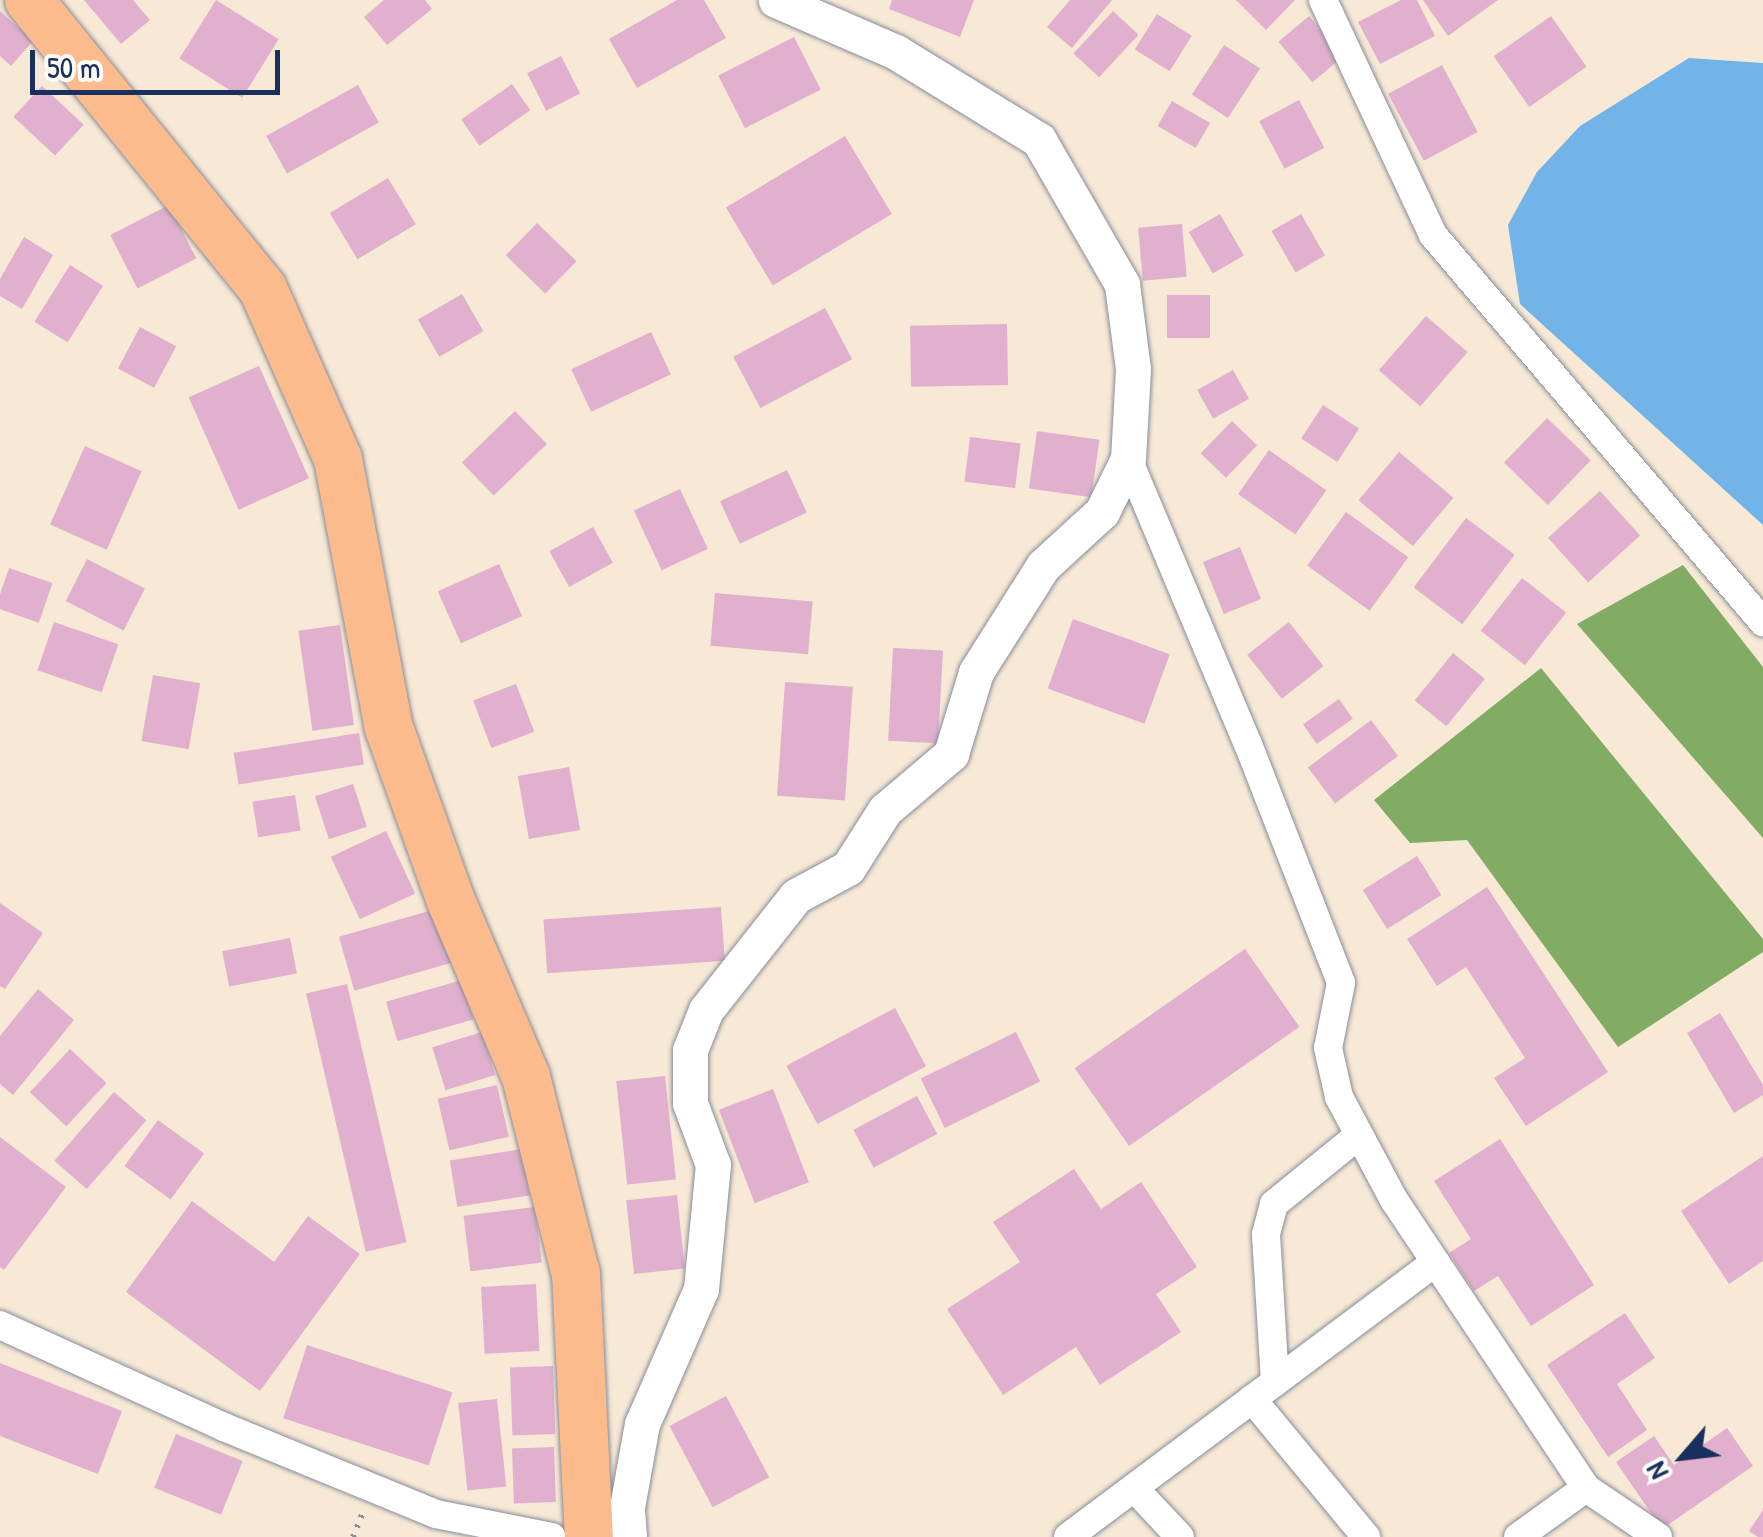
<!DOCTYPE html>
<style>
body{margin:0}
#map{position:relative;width:1763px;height:1537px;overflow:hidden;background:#f7e9d5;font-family:"Patrick Hand",sans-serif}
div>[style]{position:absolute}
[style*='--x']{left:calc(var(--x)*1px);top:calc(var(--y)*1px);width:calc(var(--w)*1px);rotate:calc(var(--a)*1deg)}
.forest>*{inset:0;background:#82ac64}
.water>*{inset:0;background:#72b4e7}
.building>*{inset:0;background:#e1b0ce;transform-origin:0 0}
.path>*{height:6px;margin-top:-3px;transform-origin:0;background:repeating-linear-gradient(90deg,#898c9a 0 2.5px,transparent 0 10.5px)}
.roads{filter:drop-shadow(0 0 2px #898c9a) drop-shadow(0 0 2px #898c9a)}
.minor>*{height:28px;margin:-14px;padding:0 14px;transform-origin:14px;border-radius:14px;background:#fff}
.tertiary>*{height:35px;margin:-17.5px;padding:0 17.5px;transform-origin:17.5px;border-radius:17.5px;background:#fff}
.trunk>*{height:48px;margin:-24px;padding:0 24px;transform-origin:24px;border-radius:24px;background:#fbbb8d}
span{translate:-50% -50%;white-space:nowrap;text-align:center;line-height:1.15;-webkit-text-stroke:8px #fdfcf7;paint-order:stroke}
.north{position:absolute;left:1633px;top:1407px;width:100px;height:100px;-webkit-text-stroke:8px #fdfcf7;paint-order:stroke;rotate:242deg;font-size:28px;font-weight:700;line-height:40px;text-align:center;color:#1b2f5e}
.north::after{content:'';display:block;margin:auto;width:35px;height:45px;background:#1b2f5e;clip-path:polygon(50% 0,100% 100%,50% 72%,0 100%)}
.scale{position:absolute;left:30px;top:50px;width:250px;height:45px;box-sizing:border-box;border:5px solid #1b2f5e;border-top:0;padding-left:12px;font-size:30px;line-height:35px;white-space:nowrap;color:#1b2f5e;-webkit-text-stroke:8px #fdfcf7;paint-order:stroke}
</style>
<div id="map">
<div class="forest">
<div style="clip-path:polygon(1683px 565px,1763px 667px,1763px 838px,1577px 624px)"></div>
<div style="clip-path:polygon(1541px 668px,1763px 939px,1763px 952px,1618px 1047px,1467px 840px,1410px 843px,1374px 800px)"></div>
</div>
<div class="water">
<div style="clip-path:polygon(1689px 58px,1763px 63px,1763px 525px,1520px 304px,1508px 225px,1537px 172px,1580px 126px)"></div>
</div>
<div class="building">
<div style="clip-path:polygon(84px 0,133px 0,150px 20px,121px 44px)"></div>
<div style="left:216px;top:0;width:74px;height:69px;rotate:32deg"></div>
<div style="clip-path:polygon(384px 0,425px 0,432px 9px,387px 45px,364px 17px)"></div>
<div style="clip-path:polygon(677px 0,704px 0,726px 38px,637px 88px,609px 39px)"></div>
<div style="clip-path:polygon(892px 0,974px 0,960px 37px,889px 9px)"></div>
<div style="clip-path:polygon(1070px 0,1112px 0,1072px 48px,1047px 27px)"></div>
<div style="clip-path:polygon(1236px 0,1295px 0,1266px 30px)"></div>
<div style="clip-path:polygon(1401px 0,1417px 0,1435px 36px,1380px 64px,1358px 22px)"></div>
<div style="clip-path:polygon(1423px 0,1498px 0,1448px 36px)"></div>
<div style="clip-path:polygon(0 11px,33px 41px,11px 66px,0 56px)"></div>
<div style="left:1113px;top:11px;width:35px;height:58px;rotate:43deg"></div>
<div style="left:1157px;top:14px;width:41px;height:42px;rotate:32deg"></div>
<div style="left:1309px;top:16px;width:53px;height:40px;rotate:50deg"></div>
<div style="left:1551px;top:16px;width:62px;height:70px;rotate:55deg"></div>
<div style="left:794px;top:37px;width:59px;height:85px;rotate:63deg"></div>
<div style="left:1224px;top:45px;width:43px;height:59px;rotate:33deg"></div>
<div style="left:561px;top:56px;width:42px;height:38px;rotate:63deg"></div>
<div style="left:1442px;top:65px;width:76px;height:61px;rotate:62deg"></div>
<div style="left:512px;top:84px;width:32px;height:62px;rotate:55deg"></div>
<div style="left:358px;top:85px;width:43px;height:105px;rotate:61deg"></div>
<div style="left:42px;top:86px;width:57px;height:42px;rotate:43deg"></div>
<div style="left:1299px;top:100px;width:54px;height:45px;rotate:62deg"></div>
<div style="left:1172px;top:101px;width:44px;height:29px;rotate:30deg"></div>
<div style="left:845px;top:136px;width:91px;height:139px;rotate:59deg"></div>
<div style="left:388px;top:178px;width:54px;height:68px;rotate:59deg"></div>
<div style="left:169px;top:205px;width:60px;height:66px;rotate:63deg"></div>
<div style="left:1220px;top:214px;width:48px;height:36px;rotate:60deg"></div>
<div style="left:1301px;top:214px;width:48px;height:34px;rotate:60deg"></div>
<div style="left:537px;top:223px;width:55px;height:45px;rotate:44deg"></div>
<div style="left:1182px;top:224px;width:53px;height:44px;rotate:85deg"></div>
<div style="clip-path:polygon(24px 237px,53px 255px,22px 309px,0 296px,0 279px)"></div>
<div style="left:70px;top:265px;width:39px;height:67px;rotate:32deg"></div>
<div style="left:462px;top:294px;width:43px;height:51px;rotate:60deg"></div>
<div style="left:1167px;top:295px;width:43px;height:43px"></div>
<div style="left:825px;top:308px;width:58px;height:104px;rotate:62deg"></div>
<div style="left:1426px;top:316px;width:55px;height:72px;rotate:41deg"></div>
<div style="left:1007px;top:324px;width:61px;height:97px;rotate:89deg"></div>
<div style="left:140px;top:327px;width:41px;height:47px;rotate:28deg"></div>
<div style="left:651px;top:332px;width:47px;height:88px;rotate:65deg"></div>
<div style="left:259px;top:366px;width:123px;height:77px;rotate:66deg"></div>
<div style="left:1233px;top:370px;width:33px;height:41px;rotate:61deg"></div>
<div style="left:1323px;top:405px;width:43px;height:40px;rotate:33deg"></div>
<div style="left:515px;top:411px;width:46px;height:74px;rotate:46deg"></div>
<div style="left:1547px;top:418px;width:61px;height:62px;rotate:44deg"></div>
<div style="left:1232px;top:421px;width:35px;height:45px;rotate:44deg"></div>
<div style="left:1037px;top:431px;width:63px;height:58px;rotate:8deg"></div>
<div style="left:970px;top:437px;width:51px;height:45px;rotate:7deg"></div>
<div style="left:85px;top:446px;width:62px;height:86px;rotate:24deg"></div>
<div style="left:1269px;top:450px;width:70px;height:54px;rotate:35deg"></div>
<div style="left:1399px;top:452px;width:71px;height:63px;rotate:40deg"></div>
<div style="left:787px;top:470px;width:47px;height:74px;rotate:65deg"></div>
<div style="left:680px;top:489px;width:66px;height:51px;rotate:65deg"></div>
<div style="left:1600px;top:491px;width:60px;height:70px;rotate:48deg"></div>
<div style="left:1346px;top:512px;width:77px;height:66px;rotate:36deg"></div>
<div style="left:1466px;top:518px;width:61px;height:87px;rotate:37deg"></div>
<div style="left:593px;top:527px;width:41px;height:50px;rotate:61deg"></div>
<div style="left:1240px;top:547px;width:56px;height:40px;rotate:68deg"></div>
<div style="left:87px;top:559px;width:65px;height:47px;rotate:27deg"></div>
<div style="left:499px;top:564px;width:57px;height:67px;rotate:66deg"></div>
<div style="left:9px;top:568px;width:46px;height:42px;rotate:19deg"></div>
<div style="left:1522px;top:578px;width:56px;height:67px;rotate:38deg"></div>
<div style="left:715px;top:593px;width:98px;height:53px;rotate:5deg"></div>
<div style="left:1073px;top:619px;width:103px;height:74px;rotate:20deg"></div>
<div style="left:54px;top:622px;width:68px;height:51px;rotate:19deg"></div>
<div style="left:1289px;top:622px;width:56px;height:53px;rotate:52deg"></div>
<div style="left:340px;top:625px;width:101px;height:42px;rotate:82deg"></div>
<div style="left:893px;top:648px;width:50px;height:93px;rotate:3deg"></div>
<div style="left:1453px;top:653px;width:41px;height:61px;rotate:39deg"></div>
<div style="left:153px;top:675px;width:48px;height:67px;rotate:10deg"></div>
<div style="left:785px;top:682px;width:68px;height:114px;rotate:4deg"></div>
<div style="left:516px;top:684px;width:51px;height:46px;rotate:69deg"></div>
<div style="left:1339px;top:699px;width:24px;height:44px;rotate:55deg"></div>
<div style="left:1371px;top:720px;width:45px;height:79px;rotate:53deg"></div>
<div style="left:359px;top:733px;width:32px;height:127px;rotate:81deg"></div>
<div style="left:569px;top:767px;width:64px;height:52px;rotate:80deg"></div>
<div style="left:353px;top:784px;width:45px;height:40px;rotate:72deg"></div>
<div style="left:295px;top:795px;width:36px;height:43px;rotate:81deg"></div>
<div style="left:386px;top:831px;width:69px;height:61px;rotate:65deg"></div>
<div style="left:1417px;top:856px;width:46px;height:64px;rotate:58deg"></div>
<div style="clip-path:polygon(1487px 887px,1608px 1072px,1526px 1126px,1494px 1078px,1525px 1058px,1466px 967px,1437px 986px,1407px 939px)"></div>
<div style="clip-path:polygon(0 903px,43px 933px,5px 989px,0 986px)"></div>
<div style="left:721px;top:907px;width:54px;height:178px;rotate:86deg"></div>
<div style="left:436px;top:909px;width:56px;height:101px;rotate:74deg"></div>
<div style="left:290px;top:938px;width:36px;height:69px;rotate:79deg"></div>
<div style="left:1245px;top:949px;width:95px;height:208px;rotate:55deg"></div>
<div style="left:462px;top:980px;width:41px;height:79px;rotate:74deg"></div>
<div style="left:347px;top:984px;width:265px;height:42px;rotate:77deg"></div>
<div style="clip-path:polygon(38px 989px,74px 1020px,13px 1095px,0 1084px,0 1036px)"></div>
<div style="left:895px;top:1008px;width:66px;height:123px;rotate:62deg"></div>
<div style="clip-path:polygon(1720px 1013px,1763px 1085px,1763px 1095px,1734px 1113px,1687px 1033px)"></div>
<div style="left:482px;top:1032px;width:45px;height:52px;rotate:73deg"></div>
<div style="left:1016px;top:1032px;width:55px;height:106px;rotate:64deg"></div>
<div style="left:70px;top:1049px;width:50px;height:59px;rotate:43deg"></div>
<div style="left:665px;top:1076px;width:104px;height:49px;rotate:84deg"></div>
<div style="left:497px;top:1085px;width:53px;height:61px;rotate:77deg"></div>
<div style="left:773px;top:1089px;width:100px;height:58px;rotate:69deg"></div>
<div style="left:114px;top:1092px;width:43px;height:91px;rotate:41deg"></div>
<div style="left:917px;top:1096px;width:43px;height:72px;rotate:62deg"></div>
<div style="left:158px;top:1120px;width:57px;height:57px;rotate:36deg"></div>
<div style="clip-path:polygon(0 1137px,66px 1187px,4px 1270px,0 1267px)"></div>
<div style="clip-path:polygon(1500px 1139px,1594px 1285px,1531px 1326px,1498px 1276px,1474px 1291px,1449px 1253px,1471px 1239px,1434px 1181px)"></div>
<div style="left:522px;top:1149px;width:47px;height:73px;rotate:81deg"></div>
<div style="clip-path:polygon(1763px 1156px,1763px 1261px,1729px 1284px,1681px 1211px)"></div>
<div style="clip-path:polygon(1074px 1169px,1101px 1209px,1141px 1182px,1197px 1267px,1156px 1294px,1181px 1332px,1100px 1385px,1076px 1347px,1003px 1395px,947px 1309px,1020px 1262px,993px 1222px)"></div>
<div style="left:677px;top:1195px;width:74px;height:51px;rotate:84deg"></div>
<div style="clip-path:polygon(192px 1201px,274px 1262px,308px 1216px,360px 1254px,260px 1391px,126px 1292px)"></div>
<div style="left:535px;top:1207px;width:56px;height:72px;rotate:83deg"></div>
<div style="left:536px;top:1284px;width:67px;height:55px;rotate:87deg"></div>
<div style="clip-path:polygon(1625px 1313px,1655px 1358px,1617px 1384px,1647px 1430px,1608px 1457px,1547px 1365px)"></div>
<div style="left:307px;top:1345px;width:153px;height:77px;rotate:18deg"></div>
<div style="clip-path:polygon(0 1363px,122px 1411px,98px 1474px,0 1436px)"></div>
<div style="left:553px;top:1366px;width:68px;height:43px;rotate:88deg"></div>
<div style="left:726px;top:1396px;width:92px;height:64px;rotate:62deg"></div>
<div style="left:497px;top:1399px;width:88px;height:39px;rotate:84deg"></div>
<div style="clip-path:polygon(1727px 1428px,1753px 1466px,1662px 1529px,1616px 1462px,1654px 1436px,1674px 1465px)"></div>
<div style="left:176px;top:1434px;width:72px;height:58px;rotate:22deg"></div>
<div style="left:554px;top:1447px;width:55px;height:42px;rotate:88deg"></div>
<div style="clip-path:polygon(1763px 1510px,1763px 1537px,1758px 1537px,1749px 1531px)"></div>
</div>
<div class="path">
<div style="--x:353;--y:1537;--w:27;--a:-68"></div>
</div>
<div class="roads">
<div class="minor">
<div style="--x:1323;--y:0;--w:259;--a:64.9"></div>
<div style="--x:1433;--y:235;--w:509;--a:49.55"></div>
<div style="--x:1128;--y:459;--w:309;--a:67.2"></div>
<div style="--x:1248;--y:744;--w:256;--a:68.7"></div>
<div style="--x:1341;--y:983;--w:66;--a:101.3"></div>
<div style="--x:1328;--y:1048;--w:50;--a:77.3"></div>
<div style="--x:1339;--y:1097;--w:117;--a:61.9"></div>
<div style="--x:1394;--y:1200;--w:346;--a:56.3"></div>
<div style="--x:1586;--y:1488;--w:87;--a:34.2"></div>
<div style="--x:0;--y:1325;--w:246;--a:24.5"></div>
<div style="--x:224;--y:1427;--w:229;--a:22.3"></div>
<div style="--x:436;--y:1514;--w:118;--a:11.2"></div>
<div style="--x:1275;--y:1382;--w:148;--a:-93.5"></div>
<div style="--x:1266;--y:1234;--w:31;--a:-75"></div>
<div style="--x:1274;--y:1204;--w:109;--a:-39.1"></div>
<div style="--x:1252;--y:1399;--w:179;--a:50.4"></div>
<div style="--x:1134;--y:1488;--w:67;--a:46.8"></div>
<div style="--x:1068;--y:1537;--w:459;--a:-36.8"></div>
<div style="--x:1518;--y:1537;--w:84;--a:-35.8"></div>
</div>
<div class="tertiary">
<div style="--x:629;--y:1537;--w:30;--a:-94"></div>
<div style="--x:627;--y:1507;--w:84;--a:-79.8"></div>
<div style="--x:642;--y:1424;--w:147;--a:-66.4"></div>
<div style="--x:701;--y:1289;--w:125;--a:-84.5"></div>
<div style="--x:713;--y:1165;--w:66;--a:-110.4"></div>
<div style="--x:690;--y:1103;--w:53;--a:-90"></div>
<div style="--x:690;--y:1050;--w:43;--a:-68.2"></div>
<div style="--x:706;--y:1010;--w:145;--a:-51.7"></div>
<div style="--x:796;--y:896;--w:59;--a:-28.3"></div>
<div style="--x:848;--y:868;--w:69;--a:-57.5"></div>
<div style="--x:885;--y:810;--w:87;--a:-40.3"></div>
<div style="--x:951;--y:754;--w:86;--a:-73"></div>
<div style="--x:976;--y:672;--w:125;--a:-57.7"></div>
<div style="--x:1043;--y:566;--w:80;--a:-42.5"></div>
<div style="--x:1102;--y:512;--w:59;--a:-63.9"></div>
<div style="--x:1128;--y:459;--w:90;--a:-86.8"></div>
<div style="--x:1133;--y:369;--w:86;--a:-97.4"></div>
<div style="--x:1122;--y:284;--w:166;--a:-120"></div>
<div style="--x:1039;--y:140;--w:168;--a:-148.4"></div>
<div style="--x:896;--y:52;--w:131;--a:-156.6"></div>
</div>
<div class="trunk">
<div style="--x:29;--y:0;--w:372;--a:51"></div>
<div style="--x:263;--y:289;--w:186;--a:66.2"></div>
<div style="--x:338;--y:459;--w:274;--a:79.3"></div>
<div style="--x:389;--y:728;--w:184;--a:70.3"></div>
<div style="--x:451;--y:901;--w:191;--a:66.9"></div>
<div style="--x:526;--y:1077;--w:203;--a:75.8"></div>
<div style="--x:576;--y:1274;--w:263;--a:87.2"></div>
</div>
</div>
<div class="north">N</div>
<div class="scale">50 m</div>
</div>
